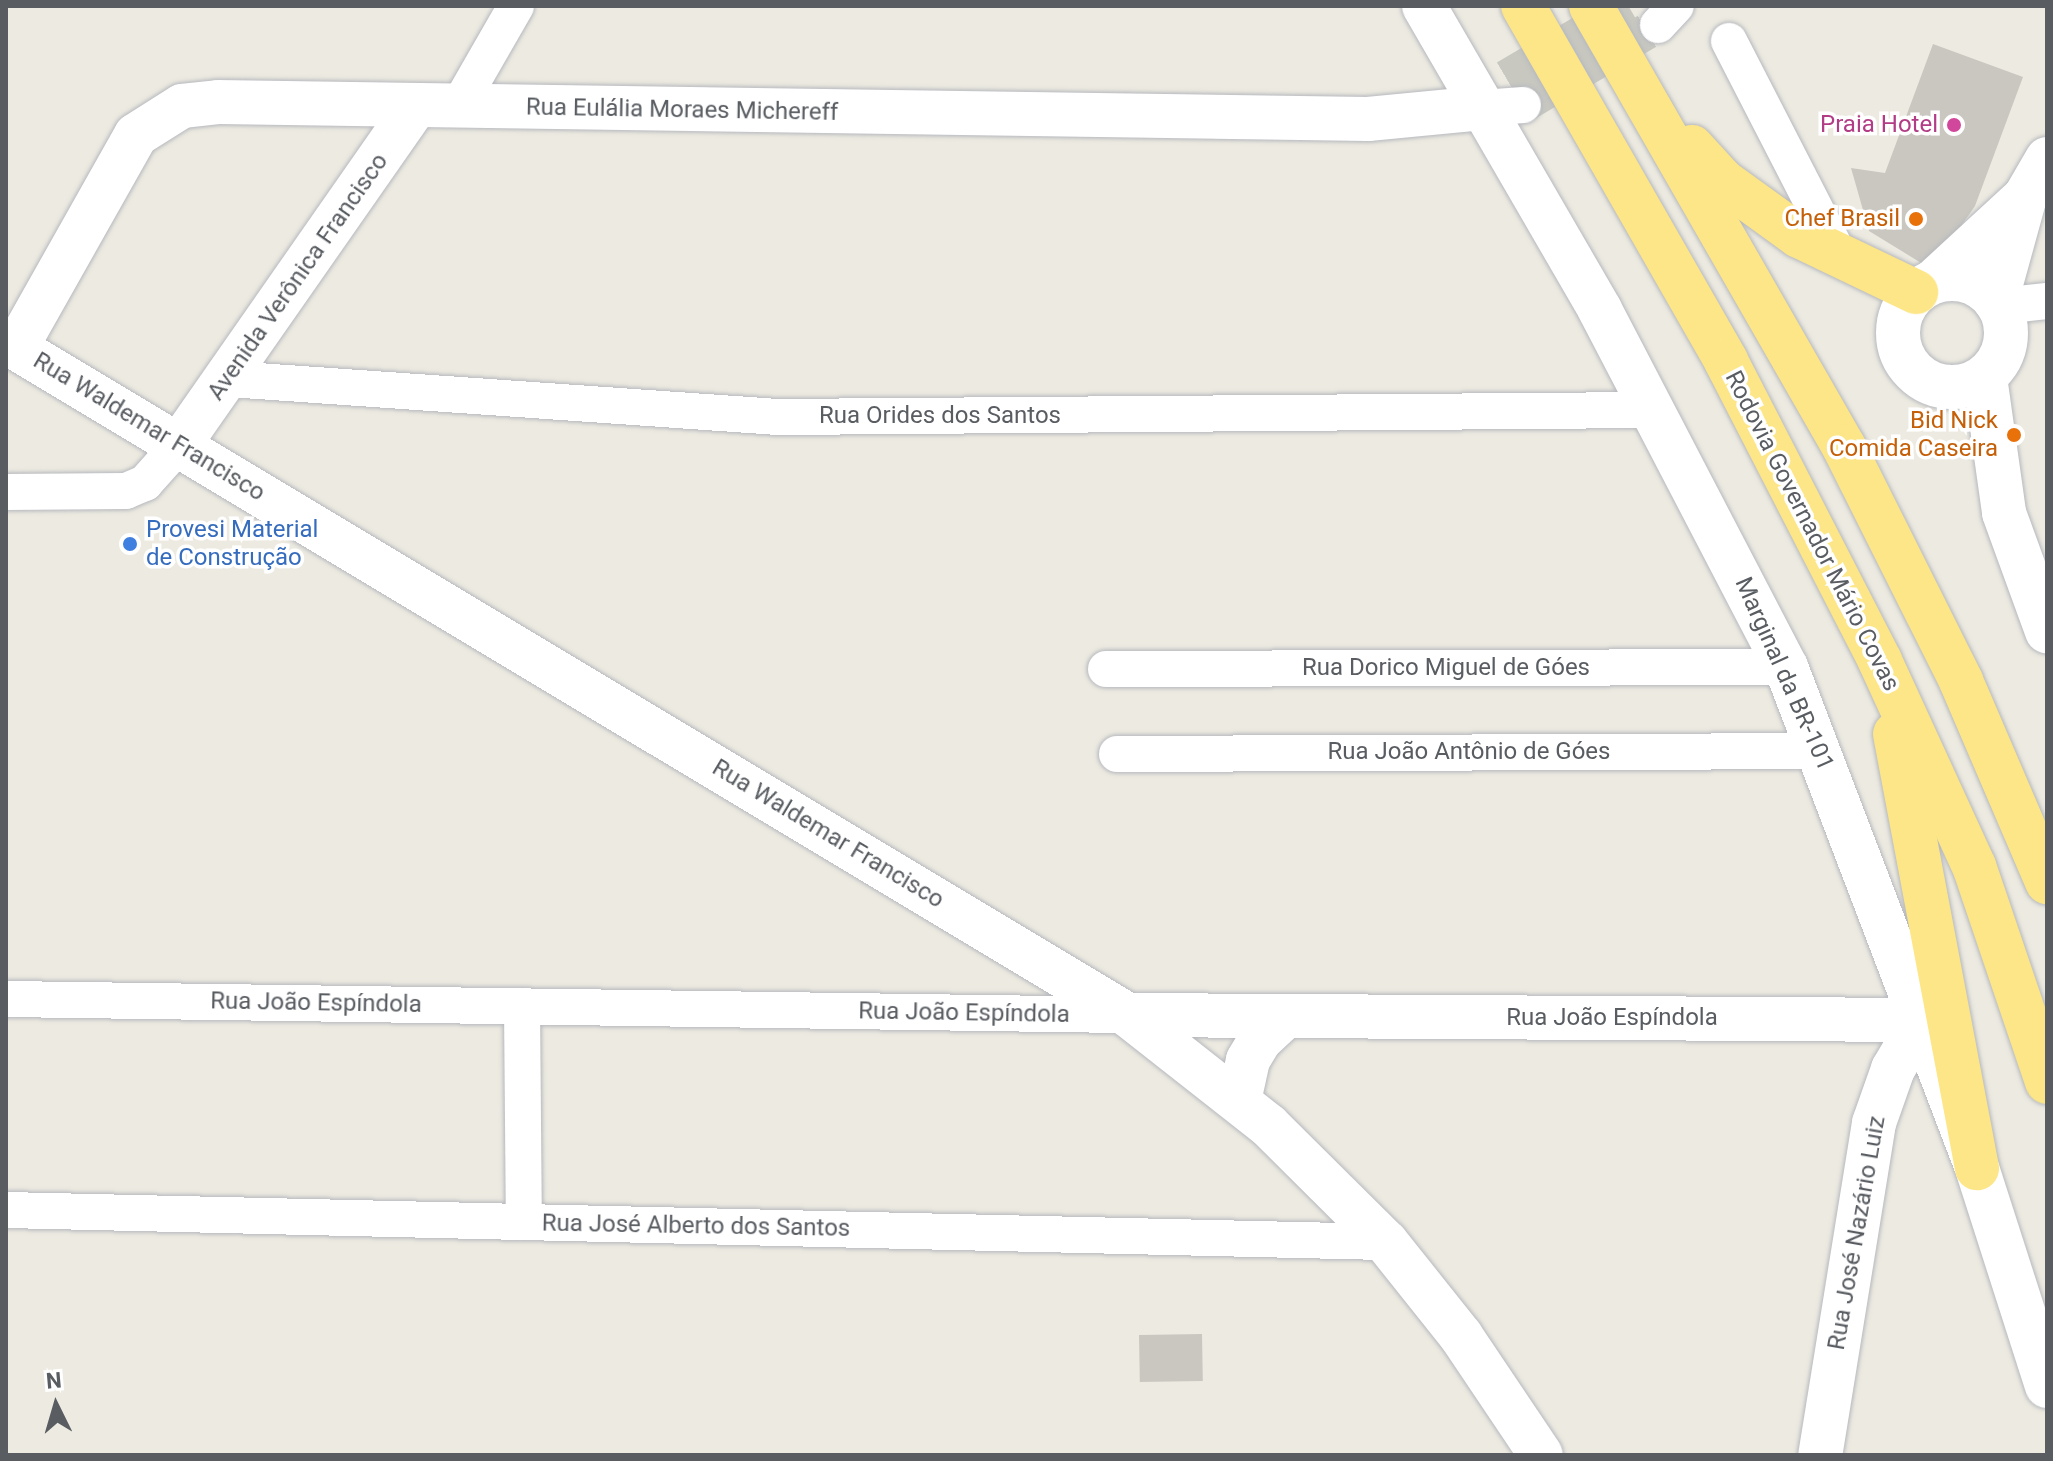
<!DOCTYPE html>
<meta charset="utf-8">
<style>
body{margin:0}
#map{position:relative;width:2053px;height:1461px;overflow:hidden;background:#edebe1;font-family:Roboto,sans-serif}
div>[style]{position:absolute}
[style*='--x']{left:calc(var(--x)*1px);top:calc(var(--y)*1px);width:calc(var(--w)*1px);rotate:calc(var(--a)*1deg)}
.building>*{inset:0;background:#c9c7c0;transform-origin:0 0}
.minor-tunnel>*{height:36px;margin-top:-18px;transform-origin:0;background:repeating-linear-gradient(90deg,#c8c8c1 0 36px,transparent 0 54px)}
.roads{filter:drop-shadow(0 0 2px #b6b8be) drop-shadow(0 0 2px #b6b8be)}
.minor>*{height:36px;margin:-18px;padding:0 18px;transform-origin:18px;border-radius:18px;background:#fff}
.tertiary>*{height:44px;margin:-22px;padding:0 22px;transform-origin:22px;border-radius:22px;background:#fff}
.secondary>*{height:44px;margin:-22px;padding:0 22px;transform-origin:22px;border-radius:22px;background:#fff}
.secondary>.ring{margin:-22px;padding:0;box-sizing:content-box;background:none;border:44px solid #fff;border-radius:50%}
.motorway>*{height:44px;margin:-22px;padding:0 22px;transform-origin:22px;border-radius:22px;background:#fde687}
.dots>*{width:22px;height:22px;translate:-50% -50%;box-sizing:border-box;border:4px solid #fff;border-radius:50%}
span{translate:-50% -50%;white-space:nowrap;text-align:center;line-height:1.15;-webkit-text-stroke:7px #fff;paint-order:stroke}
.street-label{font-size:24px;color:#595d62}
.hotel-label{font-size:24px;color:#b23c85}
.right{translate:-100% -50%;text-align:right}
.food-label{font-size:24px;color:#c56008}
.shop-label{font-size:24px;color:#366cbe}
.left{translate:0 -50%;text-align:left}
.frame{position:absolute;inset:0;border:8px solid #595d62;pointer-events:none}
.north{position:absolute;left:16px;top:1365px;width:80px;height:80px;-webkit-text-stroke:6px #fff;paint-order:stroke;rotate:355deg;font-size:22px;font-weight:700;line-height:32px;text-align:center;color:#595d62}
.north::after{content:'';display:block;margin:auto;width:28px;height:36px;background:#595d62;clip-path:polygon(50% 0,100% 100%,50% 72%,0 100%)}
</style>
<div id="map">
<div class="building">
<div style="clip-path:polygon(1933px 44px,2023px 77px,1975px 206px,1931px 269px,1869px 231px,1851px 168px,1885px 173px)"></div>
<div style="left:1202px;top:1334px;width:47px;height:63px;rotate:89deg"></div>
</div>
<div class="minor-tunnel">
<div style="--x:1506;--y:78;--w:142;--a:-30.5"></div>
<div style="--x:1523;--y:105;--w:157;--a:-30.7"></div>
</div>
<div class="roads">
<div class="minor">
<div style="--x:1658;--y:25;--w:26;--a:-47"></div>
<div style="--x:1729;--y:41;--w:243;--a:62.8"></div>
<div style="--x:458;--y:107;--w:116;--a:-60.1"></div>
<div style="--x:1482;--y:108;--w:41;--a:-4.2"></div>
<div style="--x:2000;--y:306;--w:47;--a:-6.1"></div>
<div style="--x:229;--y:379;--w:550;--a:3.96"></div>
<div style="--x:778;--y:417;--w:874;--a:-0.46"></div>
<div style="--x:6;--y:492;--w:120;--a:-0.5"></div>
<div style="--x:126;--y:491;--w:21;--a:-23"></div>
<div style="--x:145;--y:483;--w:51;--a:-48.2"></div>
<div style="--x:1106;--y:669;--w:680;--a:-0.17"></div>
<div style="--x:1117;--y:754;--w:704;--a:-0.24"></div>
<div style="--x:6;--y:999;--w:1122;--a:0.82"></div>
<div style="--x:522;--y:1006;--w:216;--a:89.5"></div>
<div style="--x:6;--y:1210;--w:1380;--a:1.33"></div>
</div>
<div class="tertiary">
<div style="--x:6;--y:342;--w:1308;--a:30.96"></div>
<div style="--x:1128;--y:1015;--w:179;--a:38.2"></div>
<div style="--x:1269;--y:1126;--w:165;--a:44.8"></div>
<div style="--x:1386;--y:1242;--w:120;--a:51.4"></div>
<div style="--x:1461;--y:1336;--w:143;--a:56.1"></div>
<div style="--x:16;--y:348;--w:244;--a:-60.6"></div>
<div style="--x:136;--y:135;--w:54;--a:-32.2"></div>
<div style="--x:182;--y:106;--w:36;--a:-6"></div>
<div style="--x:218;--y:102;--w:1150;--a:0.85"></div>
<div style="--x:1368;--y:119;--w:115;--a:-5.5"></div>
<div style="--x:179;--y:445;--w:412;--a:-55.1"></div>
<div style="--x:1128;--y:1015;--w:794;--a:0.36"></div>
<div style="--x:1922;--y:1020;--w:57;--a:120.6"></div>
<div style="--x:1893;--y:1069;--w:57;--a:109.4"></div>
<div style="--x:1874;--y:1123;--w:336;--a:99.2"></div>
<div style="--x:1239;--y:1101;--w:42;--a:-77.6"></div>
<div style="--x:1248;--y:1060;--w:23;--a:-59"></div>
<div style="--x:1260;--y:1040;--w:35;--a:-43"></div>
</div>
<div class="secondary">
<div style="--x:1424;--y:6;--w:351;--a:59.9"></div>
<div style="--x:1600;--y:310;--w:403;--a:62.5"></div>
<div style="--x:1786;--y:667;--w:536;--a:69.13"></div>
<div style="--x:1977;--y:1168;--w:229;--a:72.2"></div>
<div class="ring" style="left:1898px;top:279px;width:64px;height:64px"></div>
<div style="--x:1933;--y:282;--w:125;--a:-42.7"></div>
<div style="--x:1996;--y:302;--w:109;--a:-74.6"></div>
<div style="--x:2025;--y:197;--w:44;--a:-59.9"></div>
<div style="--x:1985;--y:377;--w:137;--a:82"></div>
<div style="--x:2004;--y:513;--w:126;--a:70"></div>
</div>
<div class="motorway">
<div style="--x:1523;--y:6;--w:409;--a:60.2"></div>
<div style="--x:1726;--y:361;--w:337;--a:62.8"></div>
<div style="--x:1880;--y:661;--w:226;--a:65.4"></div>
<div style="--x:1974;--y:866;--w:228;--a:71.3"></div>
<div style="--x:1591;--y:6;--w:508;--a:60.16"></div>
<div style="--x:1844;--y:447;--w:262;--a:63.4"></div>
<div style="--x:1961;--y:681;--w:219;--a:66.8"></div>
<div style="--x:1692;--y:147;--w:46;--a:47.6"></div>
<div style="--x:1723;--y:181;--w:94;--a:35.9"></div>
<div style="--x:1799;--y:236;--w:130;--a:25.6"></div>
<div style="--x:1895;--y:734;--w:442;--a:79.3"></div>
</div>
</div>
<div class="dots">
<div style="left:1954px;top:125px;background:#d1479c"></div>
<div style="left:1916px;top:219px;background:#e8710a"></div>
<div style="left:2014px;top:435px;background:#e8710a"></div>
<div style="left:130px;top:544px;background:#3f7fe0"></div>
</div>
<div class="street-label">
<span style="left:682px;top:110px;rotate:1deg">Rua Eulália Moraes Michereff</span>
<span style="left:298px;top:277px;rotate:-55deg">Avenida Verônica Francisco</span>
<span style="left:940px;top:416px">Rua Orides dos Santos</span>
<span style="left:149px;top:427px;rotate:31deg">Rua Waldemar Francisco</span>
<span style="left:1812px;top:531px;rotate:63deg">Rodovia Governador Mário Covas</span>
<span style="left:1446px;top:668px">Rua Dorico Miguel de Góes</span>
<span style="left:1784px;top:674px;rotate:66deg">Marginal da BR-101</span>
<span style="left:1469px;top:752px">Rua João Antônio de Góes</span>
<span style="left:828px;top:834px;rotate:31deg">Rua Waldemar Francisco</span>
<span style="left:316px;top:1003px;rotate:1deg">Rua João Espíndola</span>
<span style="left:964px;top:1013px;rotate:1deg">Rua João Espíndola</span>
<span style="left:1612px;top:1018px">Rua João Espíndola</span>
<span style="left:696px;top:1226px;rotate:1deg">Rua José Alberto dos Santos</span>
<span style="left:1857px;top:1233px;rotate:-80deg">Rua José Nazário Luiz</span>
</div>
<div class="hotel-label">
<span class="right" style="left:1938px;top:125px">Praia Hotel</span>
</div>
<div class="food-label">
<span class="right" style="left:1900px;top:219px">Chef Brasil</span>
<span class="right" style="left:1998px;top:435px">Bid Nick<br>Comida Caseira</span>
</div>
<div class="shop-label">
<span class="left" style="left:146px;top:544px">Provesi Material<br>de Construção</span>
</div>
<div class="frame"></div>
<div class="north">N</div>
</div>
